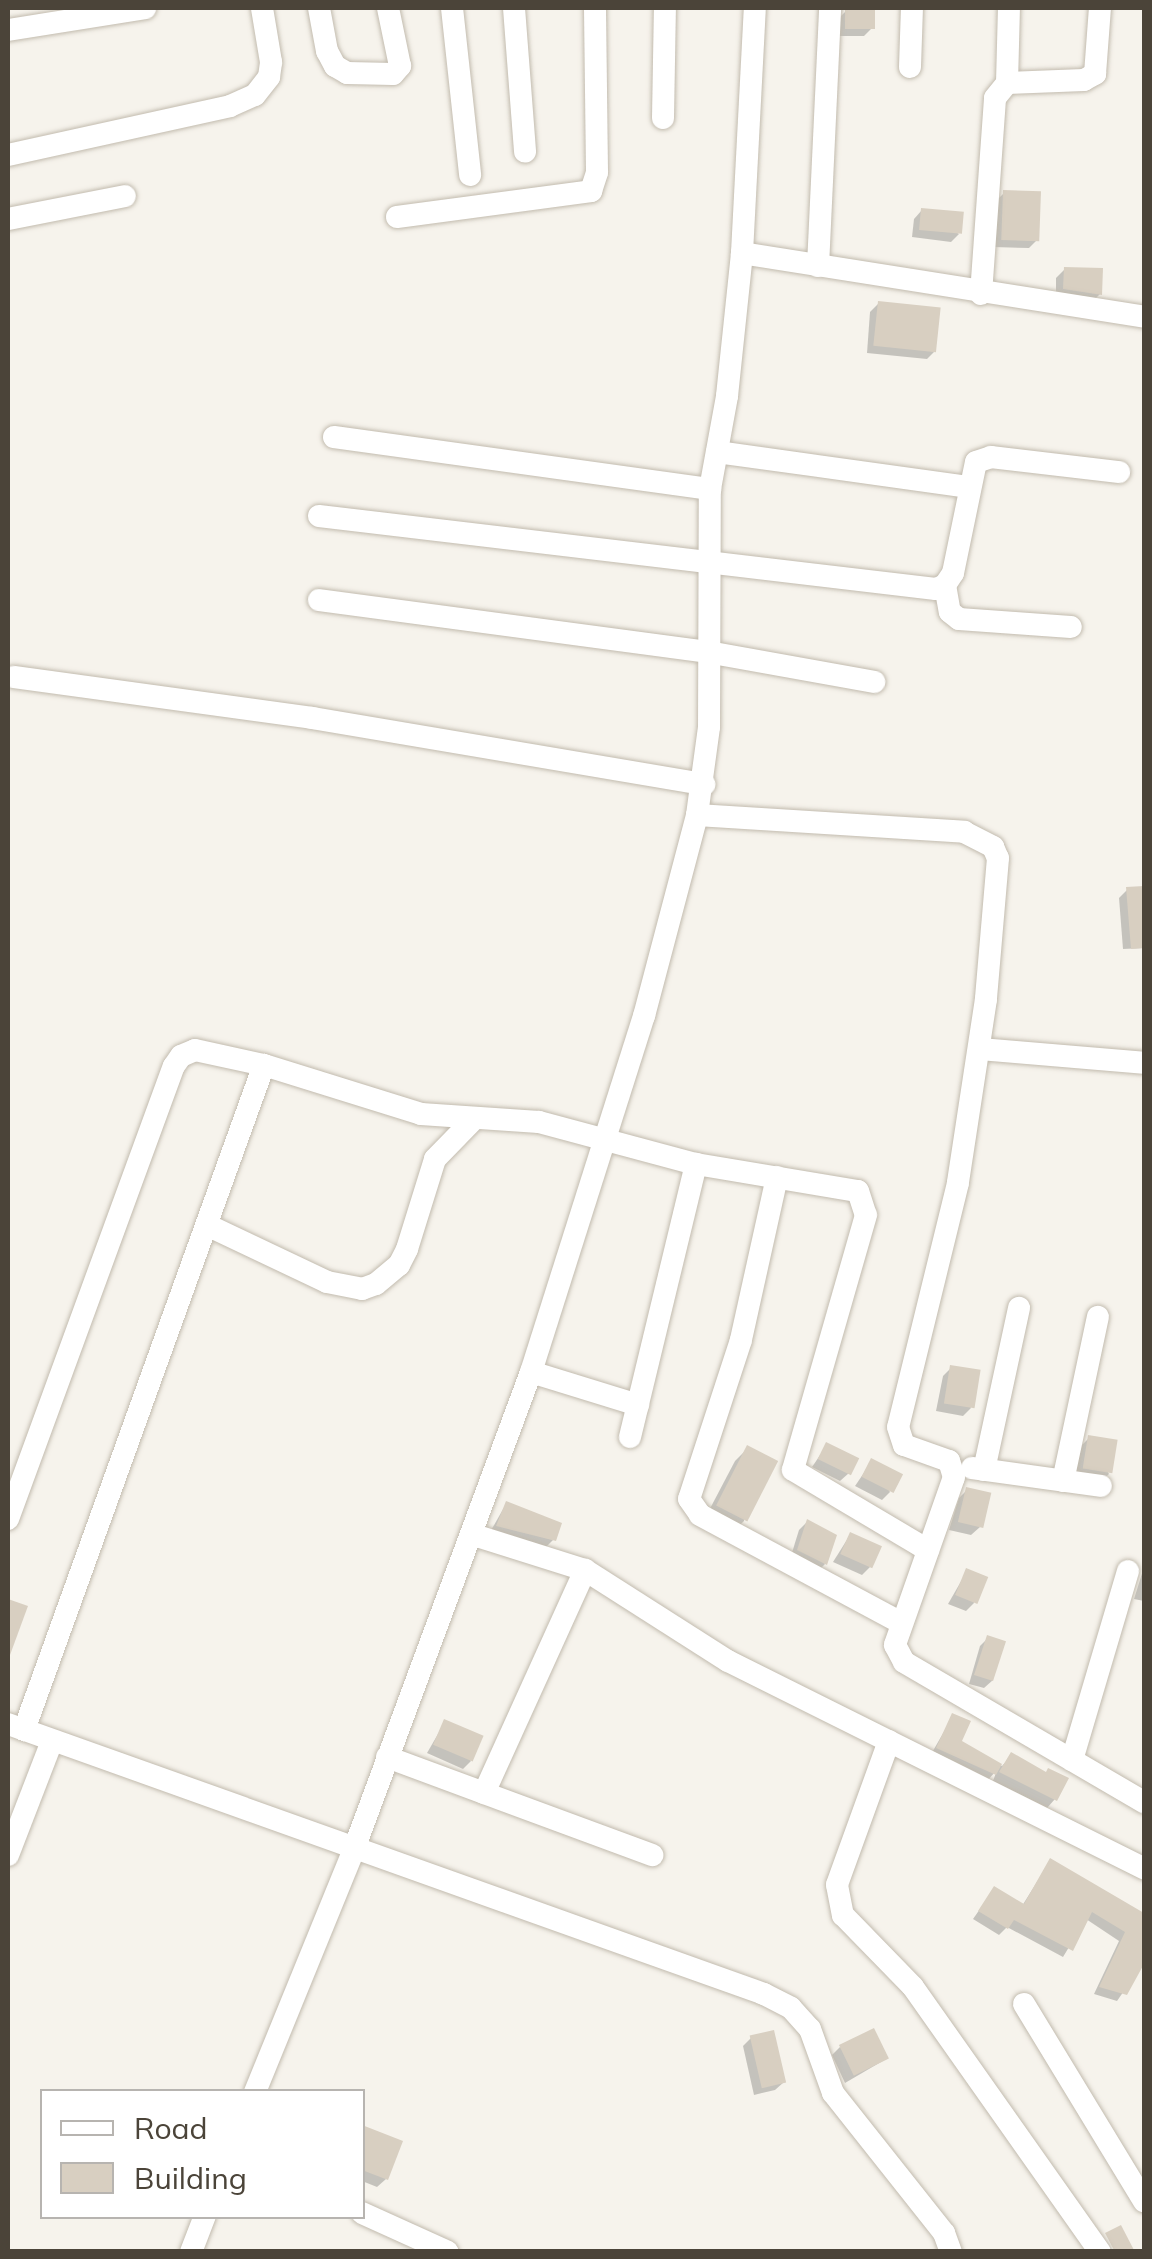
<!DOCTYPE html>
<style>
body{margin:0}
#map{position:relative;width:1152px;height:2259px;overflow:hidden;background:#f6f3ec;font-family:Mulish,sans-serif}
div>[style]{position:absolute}
[style*='--x']{left:calc(var(--x)*1px);top:calc(var(--y)*1px);width:calc(var(--w)*1px);rotate:calc(var(--a)*1deg)}
.shadow>*{inset:0;background:#0003}
.building>*{inset:0;background:#d8cfc1;transform-origin:0 0}
.roads{filter:drop-shadow(0 0 2px #c2bbae) drop-shadow(0 0 2px #c2bbae)}
.street>*{height:22px;margin:-11px;padding:0 11px;transform-origin:11px;border-radius:11px;background:#fff}
span{translate:-50% -50%;white-space:nowrap;text-align:center;line-height:1.15;-webkit-text-stroke:8px #fff;paint-order:stroke}
.frame{position:absolute;inset:0;border:10px solid #4b4439;pointer-events:none}
.legend{position:absolute;left:40px;top:2089px;width:325px;height:130px;box-sizing:border-box;background:#fff;border:2px solid #b7b4b0;margin:0;padding:12px 18px;list-style:none;font-size:30px;color:#4b4439}
.legend li{display:flex;align-items:center;gap:20px;height:50px}
.legend b{width:50px;border:2px solid #b7b4b0}
</style>
<div id="map">
<div class="shadow">
<div style="clip-path:polygon(846px 11px,872px 28px,864px 36px,837px 36px,838px 19px)"></div>
<div style="clip-path:polygon(1004px 193px,1037px 240px,1029px 248px,993px 247px,996px 201px)"></div>
<div style="clip-path:polygon(922px 210px,959px 234px,951px 242px,912px 237px,914px 219px)"></div>
<div style="clip-path:polygon(1065px 269px,1100px 294px,1092px 302px,1056px 297px,1056px 278px)"></div>
<div style="clip-path:polygon(878px 304px,935px 351px,927px 359px,867px 353px,870px 312px)"></div>
<div style="clip-path:polygon(1144px 888px,1144px 948px,1123px 949px,1119px 898px,1127px 890px)"></div>
<div style="clip-path:polygon(951px 1368px,971px 1408px,963px 1416px,936px 1411px,943px 1376px)"></div>
<div style="clip-path:polygon(1089px 1438px,1109px 1474px,1100px 1482px,1074px 1476px,1081px 1446px)"></div>
<div style="clip-path:polygon(827px 1445px,849px 1473px,840px 1481px,812px 1467px)"></div>
<div style="clip-path:polygon(748px 1448px,744px 1521px,731px 1534px,704px 1520px,735px 1461px)"></div>
<div style="clip-path:polygon(872px 1461px,890px 1492px,882px 1500px,855px 1486px)"></div>
<div style="clip-path:polygon(967px 1490px,980px 1527px,971px 1535px,949px 1530px,959px 1498px)"></div>
<div style="clip-path:polygon(506px 1504px,553px 1540px,545px 1548px,489px 1534px)"></div>
<div style="clip-path:polygon(807px 1522px,825px 1564px,817px 1572px,790px 1559px,799px 1530px)"></div>
<div style="clip-path:polygon(850px 1535px,870px 1567px,862px 1575px,833px 1562px)"></div>
<div style="clip-path:polygon(1144px 1567px,1144px 1601px,1134px 1599px)"></div>
<div style="clip-path:polygon(967px 1571px,974px 1603px,966px 1611px,948px 1604px)"></div>
<div style="clip-path:polygon(988px 1638px,993px 1680px,984px 1688px,969px 1684px,980px 1646px)"></div>
<div style="clip-path:polygon(953px 1716px,958px 1742px,1002px 1766px,1011px 1756px,1055px 1799px,1047px 1808px,993px 1781px,997px 1770px,986px 1782px,930px 1756px)"></div>
<div style="clip-path:polygon(445px 1722px,471px 1761px,463px 1769px,427px 1753px)"></div>
<div style="clip-path:polygon(1050px 1861px,1140px 1913px,1144px 1911px,1144px 1962px,1117px 2001px,1094px 1994px,1119px 1941px,1086px 1919px,1063px 1957px,1007px 1927px,999px 1935px,973px 1919px,994px 1889px,1022px 1906px)"></div>
<div style="clip-path:polygon(751px 2038px,784px 2082px,775px 2090px,754px 2095px,743px 2046px)"></div>
<div style="clip-path:polygon(840px 2047px,886px 2059px,845px 2083px,832px 2055px)"></div>
<div style="clip-path:polygon(362px 2147px,386px 2179px,377px 2187px,362px 2181px)"></div>
</div>
<div class="building">
<div style="left:845px;top:8px;width:30px;height:21px"></div>
<div style="left:1003px;top:190px;width:38px;height:50px;rotate:2deg"></div>
<div style="left:921px;top:208px;width:43px;height:22px;rotate:5deg"></div>
<div style="clip-path:polygon(1064px 267px,1103px 268px,1102px 295px,1063px 289px)"></div>
<div style="left:878px;top:301px;width:63px;height:45px;rotate:6deg"></div>
<div style="clip-path:polygon(1144px 886px,1144px 948px,1131px 949px,1126px 887px)"></div>
<div style="left:950px;top:1365px;width:31px;height:39px;rotate:9deg"></div>
<div style="left:1088px;top:1435px;width:30px;height:34px;rotate:9deg"></div>
<div style="left:826px;top:1442px;width:37px;height:19px;rotate:26deg"></div>
<div style="left:747px;top:1445px;width:35px;height:68px;rotate:27deg"></div>
<div style="left:871px;top:1458px;width:36px;height:21px;rotate:27deg"></div>
<div style="left:966px;top:1487px;width:26px;height:36px;rotate:13deg"></div>
<div style="clip-path:polygon(506px 1501px,562px 1523px,556px 1541px,496px 1526px)"></div>
<div style="clip-path:polygon(807px 1519px,837px 1535px,827px 1565px,797px 1550px)"></div>
<div style="left:850px;top:1532px;width:35px;height:24px;rotate:24deg"></div>
<div style="left:966px;top:1568px;width:24px;height:29px;rotate:22deg"></div>
<div style="clip-path:polygon(8px 1599px,28px 1606px,10px 1655px,8px 1655px)"></div>
<div style="left:987px;top:1635px;width:20px;height:42px;rotate:18deg"></div>
<div style="clip-path:polygon(952px 1713px,971px 1721px,962px 1741px,1002px 1764px,996px 1775px,936px 1748px)"></div>
<div style="left:444px;top:1719px;width:43px;height:28px;rotate:23deg"></div>
<div style="clip-path:polygon(1011px 1752px,1046px 1772px,1048px 1768px,1069px 1778px,1057px 1801px,999px 1772px)"></div>
<div style="clip-path:polygon(1050px 1858px,1144px 1913px,1144px 1964px,1127px 1995px,1099px 1987px,1125px 1932px,1092px 1912px,1073px 1951px,1014px 1920px,1008px 1929px,978px 1911px,994px 1886px,1024px 1904px)"></div>
<div style="left:874px;top:2028px;width:34px;height:39px;rotate:64deg"></div>
<div style="left:774px;top:2030px;width:54px;height:25px;rotate:77deg"></div>
<div style="clip-path:polygon(362px 2125px,403px 2141px,388px 2180px,362px 2170px)"></div>
<div style="clip-path:polygon(1121px 2225px,1135px 2252px,1115px 2252px,1105px 2233px)"></div>
</div>
<div class="roads">
<div class="street">
<div style="--x:319;--y:8;--w:44;--a:79.5"></div>
<div style="--x:327;--y:51;--w:17;--a:62"></div>
<div style="--x:335;--y:66;--w:14;--a:30"></div>
<div style="--x:347;--y:73;--w:46;--a:1.2"></div>
<div style="--x:393;--y:74;--w:11;--a:-49"></div>
<div style="--x:400;--y:66;--w:59;--a:-101.7"></div>
<div style="--x:452;--y:8;--w:168;--a:83.8"></div>
<div style="--x:514;--y:8;--w:144;--a:85.6"></div>
<div style="--x:8;--y:30;--w:139;--a:-9.1"></div>
<div style="--x:910;--y:67;--w:59;--a:-88.1"></div>
<div style="--x:1007;--y:83;--w:75;--a:-88.5"></div>
<div style="--x:663;--y:118;--w:110;--a:-89"></div>
<div style="--x:8;--y:155;--w:227;--a:-12.4"></div>
<div style="--x:230;--y:106;--w:27;--a:-24"></div>
<div style="--x:255;--y:95;--w:23;--a:-52"></div>
<div style="--x:269;--y:77;--w:15;--a:-82"></div>
<div style="--x:271;--y:62;--w:55;--a:-99.5"></div>
<div style="--x:397;--y:217;--w:196;--a:-7.6"></div>
<div style="--x:591;--y:191;--w:20;--a:-72"></div>
<div style="--x:597;--y:172;--w:164;--a:-90.7"></div>
<div style="--x:8;--y:219;--w:119;--a:-11.1"></div>
<div style="--x:742;--y:253;--w:407;--a:9"></div>
<div style="--x:818;--y:266;--w:258;--a:-87.3"></div>
<div style="--x:981;--y:294;--w:196;--a:-85.9"></div>
<div style="--x:995;--y:98;--w:19;--a:-51"></div>
<div style="--x:1007;--y:83;--w:77;--a:-2.2"></div>
<div style="--x:1084;--y:80;--w:13;--a:-29"></div>
<div style="--x:1095;--y:74;--w:66;--a:-85.7"></div>
<div style="--x:334;--y:437;--w:380;--a:7.9"></div>
<div style="--x:717;--y:452;--w:253;--a:7.9"></div>
<div style="--x:319;--y:516;--w:621;--a:6.75"></div>
<div style="--x:936;--y:589;--w:10;--a:-24"></div>
<div style="--x:945;--y:585;--w:14;--a:-56"></div>
<div style="--x:953;--y:573;--w:113;--a:-78.3"></div>
<div style="--x:976;--y:462;--w:16;--a:-18"></div>
<div style="--x:991;--y:457;--w:129;--a:6.7"></div>
<div style="--x:945;--y:585;--w:27;--a:80"></div>
<div style="--x:950;--y:612;--w:11;--a:38"></div>
<div style="--x:959;--y:619;--w:112;--a:4.1"></div>
<div style="--x:319;--y:600;--w:392;--a:7.6"></div>
<div style="--x:708;--y:652;--w:169;--a:10.2"></div>
<div style="--x:14;--y:677;--w:301;--a:7.8"></div>
<div style="--x:312;--y:718;--w:398;--a:9.6"></div>
<div style="--x:697;--y:815;--w:268;--a:3.6"></div>
<div style="--x:964;--y:832;--w:33;--a:27"></div>
<div style="--x:993;--y:847;--w:12;--a:66"></div>
<div style="--x:998;--y:858;--w:142;--a:94.9"></div>
<div style="--x:986;--y:999;--w:186;--a:98.7"></div>
<div style="--x:958;--y:1183;--w:251;--a:103.8"></div>
<div style="--x:898;--y:1427;--w:19;--a:72"></div>
<div style="--x:904;--y:1445;--w:48;--a:19.6"></div>
<div style="--x:949;--y:1461;--w:17;--a:73"></div>
<div style="--x:954;--y:1477;--w:178;--a:109.4"></div>
<div style="--x:895;--y:1645;--w:19;--a:62"></div>
<div style="--x:904;--y:1662;--w:278;--a:30.3"></div>
<div style="--x:979;--y:1049;--w:166;--a:4.8"></div>
<div style="--x:777;--y:1177;--w:167;--a:102.5"></div>
<div style="--x:741;--y:1340;--w:167;--a:108.1"></div>
<div style="--x:689;--y:1499;--w:19;--a:55"></div>
<div style="--x:700;--y:1515;--w:228;--a:28.2"></div>
<div style="--x:207;--y:1225;--w:133;--a:25.4"></div>
<div style="--x:327;--y:1282;--w:36;--a:11"></div>
<div style="--x:362;--y:1289;--w:15;--a:-20"></div>
<div style="--x:376;--y:1284;--w:30;--a:-40"></div>
<div style="--x:399;--y:1265;--w:18;--a:-63"></div>
<div style="--x:407;--y:1249;--w:94;--a:-72.7"></div>
<div style="--x:435;--y:1159;--w:54;--a:-45.7"></div>
<div style="--x:531;--y:1372;--w:112;--a:17.1"></div>
<div style="--x:630;--y:1437;--w:281;--a:-76.4"></div>
<div style="--x:972;--y:1468;--w:130;--a:7.9"></div>
<div style="--x:984;--y:1470;--w:166;--a:-77.8"></div>
<div style="--x:1063;--y:1481;--w:168;--a:-78"></div>
<div style="--x:8;--y:1519;--w:482;--a:-69.9"></div>
<div style="--x:174;--y:1066;--w:12;--a:-55"></div>
<div style="--x:181;--y:1056;--w:15;--a:-23"></div>
<div style="--x:195;--y:1050;--w:71;--a:12.3"></div>
<div style="--x:264;--y:1065;--w:164;--a:17.3"></div>
<div style="--x:421;--y:1114;--w:118;--a:3.9"></div>
<div style="--x:539;--y:1122;--w:163;--a:15"></div>
<div style="--x:696;--y:1164;--w:164;--a:9.5"></div>
<div style="--x:858;--y:1191;--w:25;--a:72"></div>
<div style="--x:866;--y:1215;--w:265;--a:106"></div>
<div style="--x:793;--y:1470;--w:157;--a:30.7"></div>
<div style="--x:474;--y:1535;--w:116;--a:17.5"></div>
<div style="--x:585;--y:1570;--w:169;--a:32.5"></div>
<div style="--x:728;--y:1661;--w:465;--a:26.5"></div>
<div style="--x:8;--y:1724;--w:803;--a:19.65"></div>
<div style="--x:764;--y:1994;--w:30;--a:27"></div>
<div style="--x:791;--y:2008;--w:28;--a:48"></div>
<div style="--x:810;--y:2029;--w:68;--a:70.2"></div>
<div style="--x:833;--y:2093;--w:179;--a:51.6"></div>
<div style="--x:944;--y:2233;--w:20;--a:70"></div>
<div style="--x:24;--y:1730;--w:707;--a:-70.16"></div>
<div style="--x:889;--y:1741;--w:153;--a:109.9"></div>
<div style="--x:837;--y:1885;--w:31;--a:79"></div>
<div style="--x:843;--y:1915;--w:100;--a:45.8"></div>
<div style="--x:913;--y:1987;--w:324;--a:54.8"></div>
<div style="--x:387;--y:1757;--w:283;--a:20.3"></div>
<div style="--x:1072;--y:1760;--w:197;--a:-73.5"></div>
<div style="--x:484;--y:1793;--w:245;--a:-65.6"></div>
<div style="--x:8;--y:1855;--w:122;--a:-68.9"></div>
<div style="--x:1024;--y:2004;--w:231;--a:58.7"></div>
<div style="--x:255;--y:2092;--w:262;--a:-67.8"></div>
<div style="--x:354;--y:1849;--w:509;--a:-69.64"></div>
<div style="--x:531;--y:1372;--w:374;--a:-72.4"></div>
<div style="--x:644;--y:1016;--w:208;--a:-75.2"></div>
<div style="--x:697;--y:815;--w:89;--a:-82.2"></div>
<div style="--x:709;--y:727;--w:238;--a:-89.8"></div>
<div style="--x:710;--y:489;--w:95;--a:-79.6"></div>
<div style="--x:727;--y:396;--w:144;--a:-84"></div>
<div style="--x:742;--y:253;--w:245;--a:-87"></div>
<div style="--x:362;--y:2213;--w:94;--a:24.4"></div>
<div style="--x:191;--y:2252;--w:39;--a:-69"></div>
</div>
</div>
<div class="frame"></div>
<ul class="legend">
<li><b style="height:12px;background:#fff"></b>Road</li>
<li><b style="height:28px;background:#d8cfc1"></b>Building</li>
</ul>
</div>
